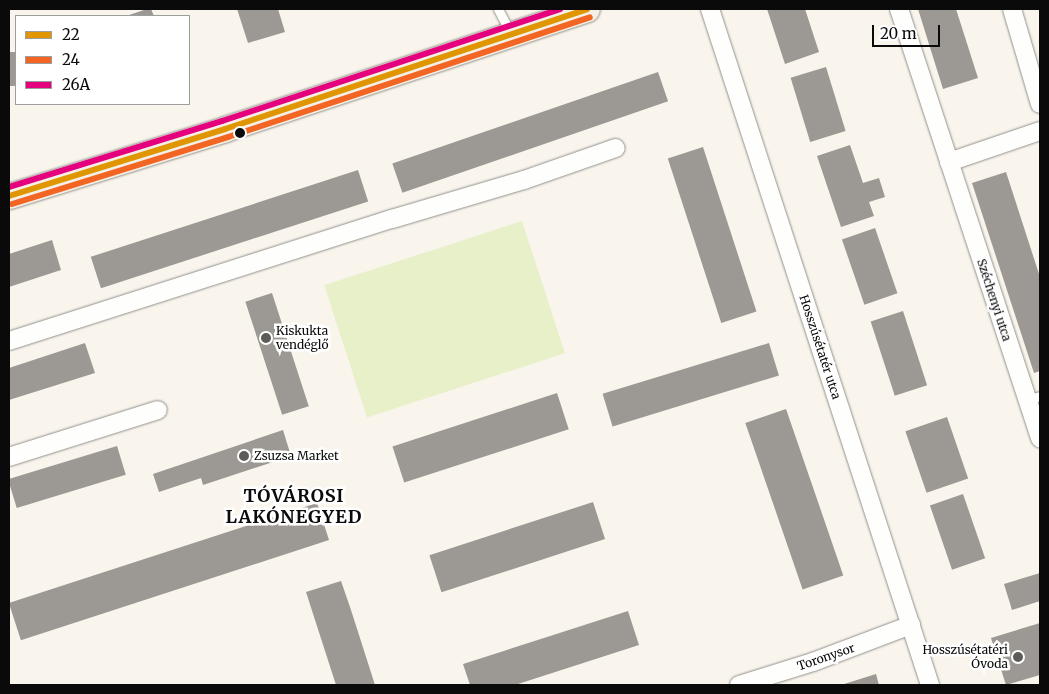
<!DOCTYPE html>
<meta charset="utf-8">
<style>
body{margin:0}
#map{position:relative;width:1049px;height:694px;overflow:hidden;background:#f9f5ed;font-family:Merriweather,serif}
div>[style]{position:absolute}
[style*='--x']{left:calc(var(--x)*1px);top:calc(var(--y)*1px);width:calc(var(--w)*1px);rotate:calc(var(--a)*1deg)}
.green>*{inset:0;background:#e8f0ca;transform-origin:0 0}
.building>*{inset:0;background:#9c9893;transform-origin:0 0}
.roads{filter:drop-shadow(0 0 1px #92908c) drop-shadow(0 0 1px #92908c)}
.lane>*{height:9px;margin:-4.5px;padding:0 4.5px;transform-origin:4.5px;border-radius:4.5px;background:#fefefc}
.street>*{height:18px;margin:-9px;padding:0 9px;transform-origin:9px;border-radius:9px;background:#fefefc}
.secondary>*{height:25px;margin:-12.5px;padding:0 12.5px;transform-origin:12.5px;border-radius:12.5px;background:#f4f0e7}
.bus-1>*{height:6px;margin:-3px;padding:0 3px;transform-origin:3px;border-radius:3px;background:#df9601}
.bus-2>*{height:6px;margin:-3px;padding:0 3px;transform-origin:3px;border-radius:3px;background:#f26522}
.bus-3>*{height:6px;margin:-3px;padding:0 3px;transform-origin:3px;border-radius:3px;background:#e5007d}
.dots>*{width:14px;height:14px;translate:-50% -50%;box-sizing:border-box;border:2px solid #fff;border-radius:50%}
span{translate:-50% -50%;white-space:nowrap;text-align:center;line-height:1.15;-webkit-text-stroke:5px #fff;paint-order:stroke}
.street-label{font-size:12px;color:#0a0a0a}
.poi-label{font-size:12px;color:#0a0a0a}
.left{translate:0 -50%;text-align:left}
.right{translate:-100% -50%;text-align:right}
.district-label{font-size:18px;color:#0a0a0a;font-weight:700;letter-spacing:1px}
.frame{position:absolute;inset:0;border:10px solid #0a0a0a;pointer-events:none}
.legend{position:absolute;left:15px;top:15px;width:175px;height:90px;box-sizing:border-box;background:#fff;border:1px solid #9d9d9d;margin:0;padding:6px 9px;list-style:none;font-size:15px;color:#0a0a0a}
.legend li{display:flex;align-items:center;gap:10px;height:25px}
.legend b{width:25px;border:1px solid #9d9d9d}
.scale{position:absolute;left:872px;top:25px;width:68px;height:22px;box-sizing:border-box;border:2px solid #0a0a0a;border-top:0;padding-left:6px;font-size:15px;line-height:18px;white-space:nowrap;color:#0a0a0a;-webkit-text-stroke:4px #fff;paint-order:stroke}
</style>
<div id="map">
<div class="green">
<div style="left:522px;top:221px;width:139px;height:208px;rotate:72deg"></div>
</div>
<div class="building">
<div style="clip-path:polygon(147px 9px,151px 9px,154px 16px,126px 16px)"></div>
<div style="clip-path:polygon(237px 9px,278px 9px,285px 32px,248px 43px)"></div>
<div style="clip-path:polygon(767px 9px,805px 9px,819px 52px,785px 64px)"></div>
<div style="clip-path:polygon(918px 9px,956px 9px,978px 78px,943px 89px)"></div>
<div style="left:16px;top:52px;width:34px;height:7px;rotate:90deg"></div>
<div style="left:826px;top:67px;width:67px;height:37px;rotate:73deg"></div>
<div style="left:658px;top:72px;width:31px;height:281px;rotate:71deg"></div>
<div style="clip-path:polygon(850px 145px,863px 183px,879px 178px,885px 197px,869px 202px,874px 216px,841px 227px,817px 156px)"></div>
<div style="left:703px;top:147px;width:173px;height:37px;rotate:72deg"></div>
<div style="left:358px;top:170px;width:33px;height:281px;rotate:72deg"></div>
<div style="clip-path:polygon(1006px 172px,1040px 277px,1040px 371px,1034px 373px,972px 183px)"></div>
<div style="left:875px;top:228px;width:69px;height:35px;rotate:71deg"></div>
<div style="clip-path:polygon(52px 240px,61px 270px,9px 287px,9px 254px)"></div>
<div style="left:272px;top:293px;width:119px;height:28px;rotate:72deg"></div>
<div style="left:903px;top:311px;width:78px;height:34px;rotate:72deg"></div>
<div style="clip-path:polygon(85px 343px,95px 373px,9px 400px,9px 368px)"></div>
<div style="left:769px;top:343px;width:34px;height:174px;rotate:73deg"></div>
<div style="left:557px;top:393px;width:38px;height:173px;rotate:72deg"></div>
<div style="left:786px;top:409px;width:176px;height:43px;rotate:71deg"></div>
<div style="left:947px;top:417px;width:65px;height:44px;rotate:71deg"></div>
<div style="clip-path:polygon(283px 430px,291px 456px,203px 485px,201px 478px,159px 492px,153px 474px)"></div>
<div style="left:117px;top:446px;width:30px;height:114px;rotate:73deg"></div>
<div style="left:963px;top:494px;width:68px;height:35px;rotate:71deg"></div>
<div style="left:593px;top:502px;width:39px;height:172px;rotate:72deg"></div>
<div style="left:317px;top:503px;width:39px;height:324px;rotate:72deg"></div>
<div style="clip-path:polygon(1040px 573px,1040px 601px,1012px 610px,1004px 584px)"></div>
<div style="clip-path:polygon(341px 581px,351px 610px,375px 685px,336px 685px,306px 592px)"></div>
<div style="clip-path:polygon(628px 611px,639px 645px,515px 685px,470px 685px,463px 664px)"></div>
<div style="clip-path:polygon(1040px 623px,1040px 675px,1006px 685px,991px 638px)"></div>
<div style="clip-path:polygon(876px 674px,879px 685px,841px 685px)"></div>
</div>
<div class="roads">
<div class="lane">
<div style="--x:498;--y:9;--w:27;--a:62"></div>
<div style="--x:1027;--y:400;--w:14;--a:-17"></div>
</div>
<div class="street">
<div style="--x:710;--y:9;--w:711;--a:71.97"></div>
<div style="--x:899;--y:9;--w:452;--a:71.8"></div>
<div style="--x:1012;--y:9;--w:99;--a:73.6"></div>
<div style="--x:949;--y:162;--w:96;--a:-18.8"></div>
<div style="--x:9;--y:341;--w:402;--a:-17.7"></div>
<div style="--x:392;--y:219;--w:138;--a:-16.5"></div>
<div style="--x:524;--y:180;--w:97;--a:-19.2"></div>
<div style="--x:9;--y:457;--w:156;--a:-17.5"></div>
<div style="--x:739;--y:685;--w:77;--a:-17.3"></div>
<div style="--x:813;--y:662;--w:105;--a:-20.7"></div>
</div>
<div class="secondary">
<div style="--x:9;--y:196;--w:226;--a:-17.2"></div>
<div style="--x:225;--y:129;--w:381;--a:-18.3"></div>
</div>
</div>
<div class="bus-1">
<div style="--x:9;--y:196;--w:226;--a:-17.2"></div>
<div style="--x:225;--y:129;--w:381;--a:-18.3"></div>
</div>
<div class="bus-2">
<div style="--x:12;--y:204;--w:226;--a:-17.2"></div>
<div style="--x:228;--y:137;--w:381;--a:-18.3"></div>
</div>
<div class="bus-3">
<div style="--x:9;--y:187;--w:223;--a:-17.2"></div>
<div style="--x:222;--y:121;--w:356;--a:-18.3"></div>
</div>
<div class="dots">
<div style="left:240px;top:133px;background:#0a0a0a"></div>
<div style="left:266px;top:338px;background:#5e5c59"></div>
<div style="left:244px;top:456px;background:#5e5c59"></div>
<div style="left:1018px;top:657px;background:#5e5c59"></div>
</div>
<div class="street-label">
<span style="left:994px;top:300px;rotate:72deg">Széchenyi utca</span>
<span style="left:820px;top:347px;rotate:72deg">Hosszúsétatér utca</span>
<span style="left:826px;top:657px;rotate:-19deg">Toronysor</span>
</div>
<div class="poi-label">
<span class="left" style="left:276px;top:338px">Kiskukta<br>vendéglő</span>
<span class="left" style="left:254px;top:456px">Zsuzsa Market</span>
<span class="right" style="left:1008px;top:657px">Hosszúsétatéri<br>Óvoda</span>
</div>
<div class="district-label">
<span style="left:294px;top:507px">TÓVÁROSI<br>LAKÓNEGYED</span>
</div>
<div class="frame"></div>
<ul class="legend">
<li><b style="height:6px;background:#df9601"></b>22</li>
<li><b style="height:6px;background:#f26522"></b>24</li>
<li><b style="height:6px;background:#e5007d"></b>26A</li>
</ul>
<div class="scale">20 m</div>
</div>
